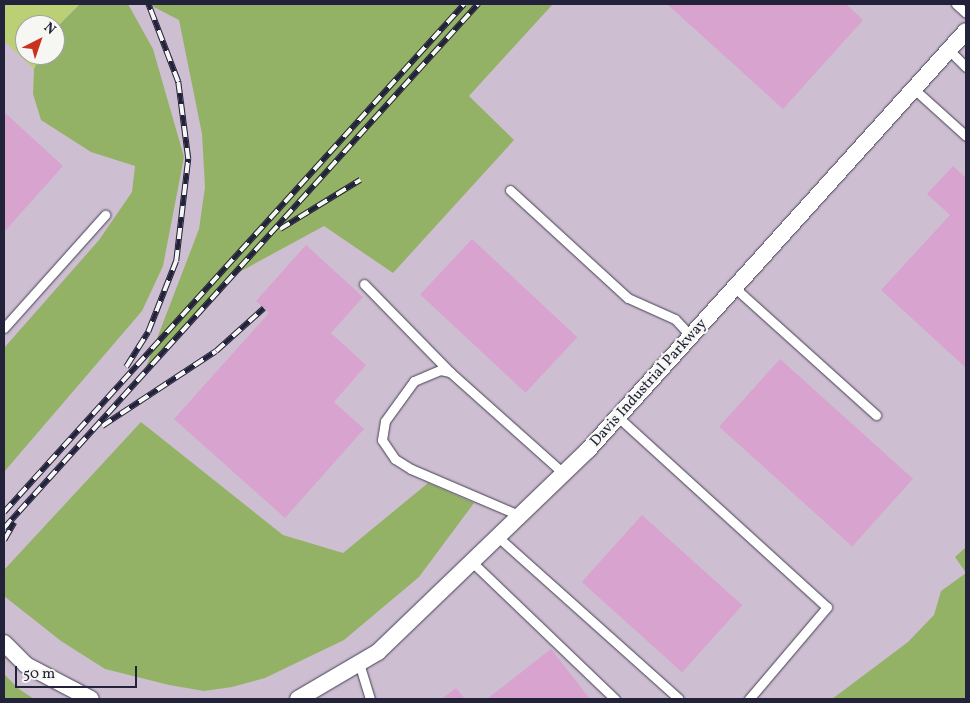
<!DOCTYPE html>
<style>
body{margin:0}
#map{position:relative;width:970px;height:703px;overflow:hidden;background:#f1e2c7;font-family:Vollkorn,serif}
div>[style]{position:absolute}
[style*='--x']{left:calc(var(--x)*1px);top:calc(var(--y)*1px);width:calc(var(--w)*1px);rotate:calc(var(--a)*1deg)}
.industrial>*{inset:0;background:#cebed2}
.green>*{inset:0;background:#bbd074}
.forest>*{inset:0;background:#94b266}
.building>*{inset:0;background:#d8a3cf;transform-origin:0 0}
.roads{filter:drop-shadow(0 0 1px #413f50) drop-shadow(0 0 1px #413f50)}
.service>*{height:9px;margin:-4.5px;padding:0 4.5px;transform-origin:4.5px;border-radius:4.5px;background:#fff}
.minor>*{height:16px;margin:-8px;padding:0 8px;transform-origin:8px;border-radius:8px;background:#fff}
.rail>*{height:5.5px;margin-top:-2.75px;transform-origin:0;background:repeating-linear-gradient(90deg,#f6f6f2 0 11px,#22223b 0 22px);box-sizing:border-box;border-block:1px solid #22223b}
span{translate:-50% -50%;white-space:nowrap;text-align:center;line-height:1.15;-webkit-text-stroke:4.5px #f6f6f2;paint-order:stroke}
.street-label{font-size:15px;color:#22223b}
.frame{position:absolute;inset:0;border:5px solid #22223b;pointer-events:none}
.north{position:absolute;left:15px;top:15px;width:50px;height:50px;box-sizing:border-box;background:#f6f6f2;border:1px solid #a1a1a9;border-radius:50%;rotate:41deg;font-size:14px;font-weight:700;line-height:20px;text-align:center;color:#22223b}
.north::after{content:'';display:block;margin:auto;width:18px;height:22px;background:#c8321e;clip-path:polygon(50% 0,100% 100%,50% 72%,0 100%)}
.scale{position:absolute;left:15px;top:666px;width:122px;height:22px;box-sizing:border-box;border:2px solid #22223b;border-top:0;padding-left:6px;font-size:15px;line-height:18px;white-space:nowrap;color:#22223b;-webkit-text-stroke:4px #f6f6f2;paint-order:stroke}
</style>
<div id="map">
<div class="industrial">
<div style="clip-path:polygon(evenodd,4px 4px,966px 4px,966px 619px,874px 699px,4px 699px,4px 4px,25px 25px,55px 25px,55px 55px,25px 55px,25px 25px)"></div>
</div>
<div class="green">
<div style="clip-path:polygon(4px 4px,80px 4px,55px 29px,55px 25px,25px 25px,25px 55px,41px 55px,34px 69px,4px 41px)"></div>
</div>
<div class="forest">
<div style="clip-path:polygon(80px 4px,128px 4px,153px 49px,184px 157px,163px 266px,142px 311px,4px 472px,4px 348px,99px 240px,132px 192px,135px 166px,91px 152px,41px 120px,33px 94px,34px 69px,41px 55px,55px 55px,55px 29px)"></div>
<div style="clip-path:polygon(148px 4px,553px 4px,469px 96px,514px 140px,393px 273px,324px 226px,232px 276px,143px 375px,199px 229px,205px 187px,202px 134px,179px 20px)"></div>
<div style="clip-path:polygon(141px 422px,283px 535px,343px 553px,428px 483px,474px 503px,419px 577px,344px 640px,265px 678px,232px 687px,204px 691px,169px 685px,105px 669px,61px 641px,4px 596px,4px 570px)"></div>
<div style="clip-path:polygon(966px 547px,966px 699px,832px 699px,908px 642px,934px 615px,941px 591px,966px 573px,955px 557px)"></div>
<div style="clip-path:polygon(4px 674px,19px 689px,34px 699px,4px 699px)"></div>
</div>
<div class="building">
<div style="clip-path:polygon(667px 4px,846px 4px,863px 20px,783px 109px)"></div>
<div style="clip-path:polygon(4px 112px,63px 166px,4px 232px)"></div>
<div style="clip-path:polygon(953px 166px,966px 178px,966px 368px,881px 290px,950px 215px,927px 194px)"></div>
<div style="left:472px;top:239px;width:144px;height:76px;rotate:43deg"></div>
<div style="clip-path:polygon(306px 245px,363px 297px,331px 333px,366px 365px,334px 402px,364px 429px,285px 518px,174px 419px,269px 313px,256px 301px)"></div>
<div style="left:780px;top:359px;width:179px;height:91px;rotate:42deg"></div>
<div style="left:642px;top:515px;width:135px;height:90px;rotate:42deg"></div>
<div style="clip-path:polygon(551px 649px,590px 699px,487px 699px)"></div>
<div style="clip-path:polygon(456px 688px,465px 699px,442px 699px)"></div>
</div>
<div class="roads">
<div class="service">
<div style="--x:956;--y:4;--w:13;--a:42"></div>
<div style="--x:949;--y:50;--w:24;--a:45"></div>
<div style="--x:914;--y:89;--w:70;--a:42.1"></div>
<div style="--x:510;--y:190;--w:160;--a:42.5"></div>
<div style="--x:628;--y:298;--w:51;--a:24.1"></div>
<div style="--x:675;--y:319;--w:23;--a:47"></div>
<div style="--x:364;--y:284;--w:123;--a:45.7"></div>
<div style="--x:450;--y:372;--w:153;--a:41.8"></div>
<div style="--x:735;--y:288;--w:190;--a:42"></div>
<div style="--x:4;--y:328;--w:152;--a:-48.2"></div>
<div style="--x:450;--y:372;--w:10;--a:-169"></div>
<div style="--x:440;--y:370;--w:28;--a:157"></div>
<div style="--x:414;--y:381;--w:49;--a:125.9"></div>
<div style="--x:385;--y:421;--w:19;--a:99"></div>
<div style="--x:382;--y:440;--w:23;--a:56"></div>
<div style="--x:395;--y:459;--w:19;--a:32"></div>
<div style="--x:411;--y:469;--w:120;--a:23.1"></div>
<div style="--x:618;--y:417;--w:282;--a:42.3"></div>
<div style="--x:827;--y:607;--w:121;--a:130.3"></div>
<div style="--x:499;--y:538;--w:241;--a:41.8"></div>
<div style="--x:473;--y:563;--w:197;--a:43.8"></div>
<div style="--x:359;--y:663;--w:38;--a:73"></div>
</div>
<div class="minor">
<div style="--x:4;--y:643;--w:31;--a:45"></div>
<div style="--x:26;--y:665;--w:73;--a:27.6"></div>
<div style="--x:298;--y:699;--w:93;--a:-30.4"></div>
<div style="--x:378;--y:652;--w:291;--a:-43.9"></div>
<div style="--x:588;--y:450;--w:564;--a:-47.94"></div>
</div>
</div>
<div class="rail">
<div style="--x:280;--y:229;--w:94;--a:-31.5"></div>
<div style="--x:126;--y:367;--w:41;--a:-57.8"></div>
<div style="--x:148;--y:332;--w:76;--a:-68.5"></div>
<div style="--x:176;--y:261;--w:103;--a:-83.3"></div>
<div style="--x:188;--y:159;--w:78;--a:-97.4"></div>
<div style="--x:178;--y:82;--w:84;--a:-111"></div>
<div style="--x:102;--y:426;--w:136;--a:-33.3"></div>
<div style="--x:216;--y:351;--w:64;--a:-41.9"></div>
<div style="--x:4;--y:512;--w:685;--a:-47.84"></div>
<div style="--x:4;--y:528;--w:707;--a:-47.87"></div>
<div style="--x:4;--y:540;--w:20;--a:-60"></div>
</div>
<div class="street-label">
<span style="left:649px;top:383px;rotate:-48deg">Davis Industrial Parkway</span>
</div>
<div class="frame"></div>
<div class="north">N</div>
<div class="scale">50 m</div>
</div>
